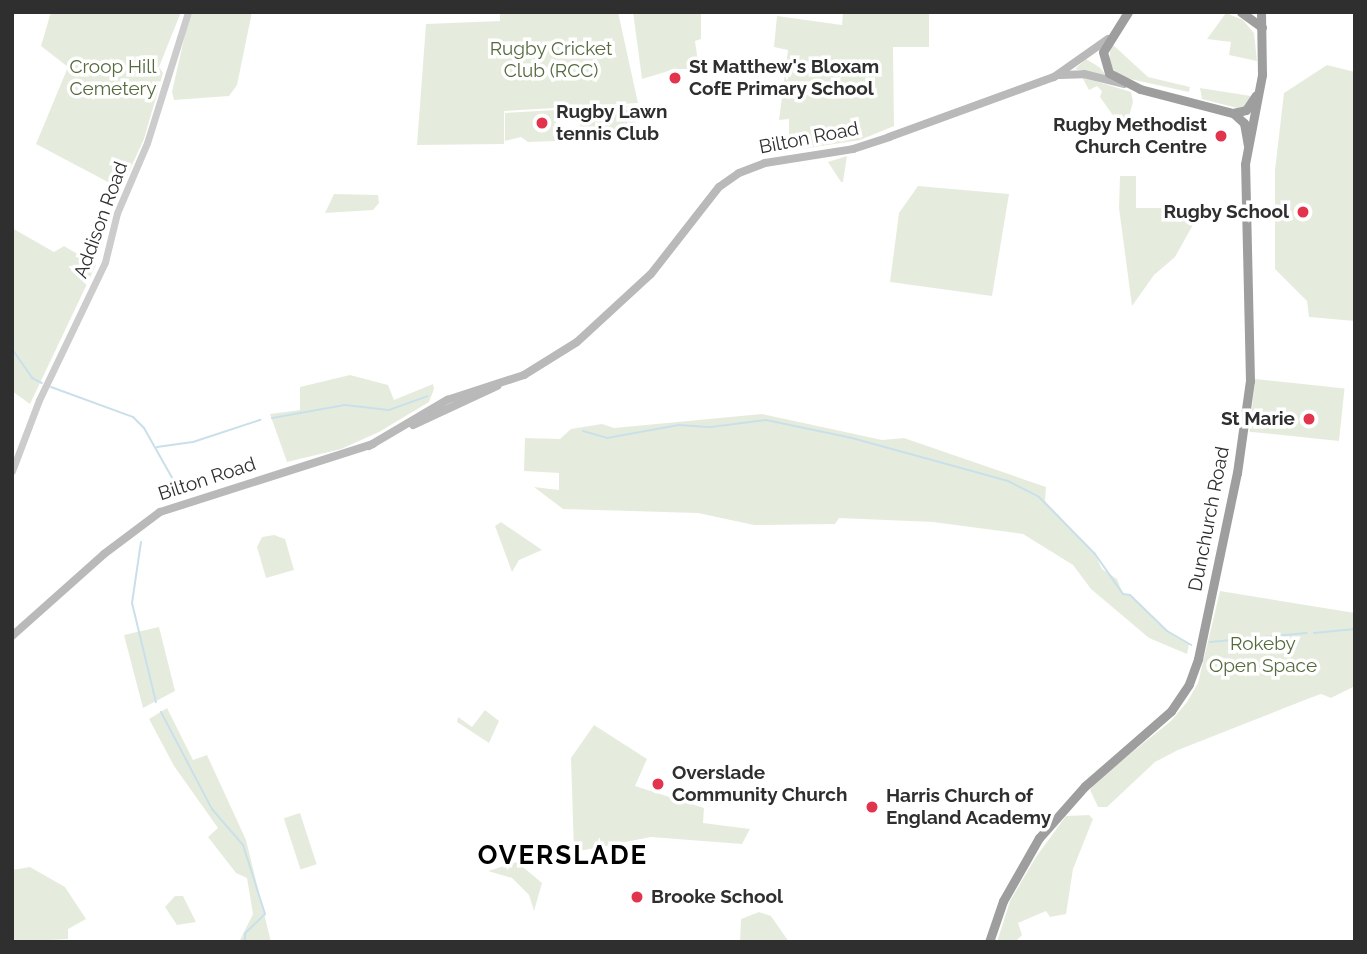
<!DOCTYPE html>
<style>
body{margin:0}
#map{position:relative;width:1367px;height:954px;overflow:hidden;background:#fff;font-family:Raleway,sans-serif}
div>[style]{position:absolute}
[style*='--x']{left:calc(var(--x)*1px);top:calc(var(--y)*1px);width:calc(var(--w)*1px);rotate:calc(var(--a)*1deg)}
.green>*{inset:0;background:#e6ecdd;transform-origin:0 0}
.stream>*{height:2px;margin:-1px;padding:0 1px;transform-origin:1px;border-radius:1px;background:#c9e0eb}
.tertiary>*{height:7px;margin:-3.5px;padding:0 3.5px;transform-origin:3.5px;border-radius:3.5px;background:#ccc}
.secondary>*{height:8px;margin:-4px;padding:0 4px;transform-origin:4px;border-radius:4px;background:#b9b9b9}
.trunk>*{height:9px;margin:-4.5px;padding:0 4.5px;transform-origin:4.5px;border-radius:4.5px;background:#9e9e9e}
.dots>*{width:19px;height:19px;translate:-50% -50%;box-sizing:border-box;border:4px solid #fff;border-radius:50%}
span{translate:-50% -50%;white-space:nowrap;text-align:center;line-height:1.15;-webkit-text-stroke:7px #fff;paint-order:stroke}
.park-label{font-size:19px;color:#556a3d}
.poi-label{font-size:19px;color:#2f2f2f;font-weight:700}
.left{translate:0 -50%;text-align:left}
.right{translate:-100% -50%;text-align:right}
.street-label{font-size:19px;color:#2f2f2f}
.district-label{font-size:26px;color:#000;font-weight:700;letter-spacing:2px}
.frame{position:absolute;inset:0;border:14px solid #2f2f2f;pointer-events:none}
</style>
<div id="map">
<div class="green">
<div style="clip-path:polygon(51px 12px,181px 12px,159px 67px,163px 73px,144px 139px,121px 189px,36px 144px,68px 67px,41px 46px)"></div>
<div style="clip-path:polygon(190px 12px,252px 12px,237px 85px,229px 96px,174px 100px,172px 92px)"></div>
<div style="clip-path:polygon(500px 12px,618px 12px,638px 103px,504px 111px,504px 144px,417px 145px,426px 24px,500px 21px)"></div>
<div style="clip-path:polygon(633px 12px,701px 12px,701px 39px,695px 41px,699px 69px,675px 69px,642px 79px)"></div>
<div style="clip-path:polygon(843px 12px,929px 12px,929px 47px,893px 47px,894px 126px,860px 140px,789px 151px,789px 119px,779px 120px,788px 50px,774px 47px,777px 16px,842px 25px)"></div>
<div style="clip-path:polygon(1226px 13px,1243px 20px,1254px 33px,1257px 61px,1229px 55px,1231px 42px,1207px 39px)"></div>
<div style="clip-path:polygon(1111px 43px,1148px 77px,1190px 87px,1189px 92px,1121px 77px,1109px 65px)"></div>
<div style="clip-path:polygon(1086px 59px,1099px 67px,1108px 77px,1075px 69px)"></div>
<div style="clip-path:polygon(1327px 65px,1355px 72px,1355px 321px,1309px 317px,1307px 301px,1275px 269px,1275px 170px,1284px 93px)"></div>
<div style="clip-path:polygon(1082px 77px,1131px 92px,1133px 102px,1128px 120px,1117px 121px,1100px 97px,1102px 91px,1097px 86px,1089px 90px)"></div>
<div style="clip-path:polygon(1200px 88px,1251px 96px,1246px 106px,1237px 108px,1202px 99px)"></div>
<div style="left:634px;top:106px;width:31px;height:55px;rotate:86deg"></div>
<div style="clip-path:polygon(556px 110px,556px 141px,528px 142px,521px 137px,505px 141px,505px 113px)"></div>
<div style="clip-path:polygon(847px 156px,843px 182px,841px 182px,828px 162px)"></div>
<div style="clip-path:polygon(1120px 176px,1136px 176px,1136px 208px,1176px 208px,1198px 216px,1175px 257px,1154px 275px,1132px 306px,1119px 208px)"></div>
<div style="clip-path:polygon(918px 186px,1009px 194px,992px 296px,890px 282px,899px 213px)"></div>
<div style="clip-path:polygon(334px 194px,378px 195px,379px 203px,373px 210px,325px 213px)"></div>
<div style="clip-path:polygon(12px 228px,54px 252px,64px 246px,96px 265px,30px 404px,12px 391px)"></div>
<div style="clip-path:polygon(350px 375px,388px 385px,394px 400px,433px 384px,434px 389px,429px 402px,379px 432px,341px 449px,287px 462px,270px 414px,300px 410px,300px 387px)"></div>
<div style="left:1255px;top:379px;width:90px;height:53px;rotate:6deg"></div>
<div style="clip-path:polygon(762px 414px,882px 440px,904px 438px,1046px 487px,1045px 501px,1095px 554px,1102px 569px,1117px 579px,1123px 594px,1130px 594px,1161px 626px,1189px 644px,1187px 654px,1149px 638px,1091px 589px,1073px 565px,1023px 534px,933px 522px,839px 518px,835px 524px,754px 525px,698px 513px,563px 509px,534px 487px,559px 490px,559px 473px,524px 471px,525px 438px,560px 439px,571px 429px,602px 424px,614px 428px)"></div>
<div style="clip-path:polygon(501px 522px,542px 550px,519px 560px,512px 572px,495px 526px)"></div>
<div style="clip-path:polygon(274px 535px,285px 539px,294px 570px,266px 578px,257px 547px,262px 537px)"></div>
<div style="clip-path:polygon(1220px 591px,1355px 613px,1355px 686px,1331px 698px,1321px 694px,1310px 698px,1178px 750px,1155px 762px,1107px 807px,1098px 807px,1090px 790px,1095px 782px,1171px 721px,1187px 702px,1198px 683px)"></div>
<div style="clip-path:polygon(159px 627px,175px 691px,143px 708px,124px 635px)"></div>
<div style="clip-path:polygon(167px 708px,193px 760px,207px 755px,246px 840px,271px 942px,239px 942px,253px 914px,247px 878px,236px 873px,208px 837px,218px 828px,174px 766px,149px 719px)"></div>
<div style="clip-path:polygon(485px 710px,499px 721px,489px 743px,457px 722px,458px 717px,472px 727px)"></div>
<div style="clip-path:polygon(594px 725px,647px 759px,635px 786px,704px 808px,703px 823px,750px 829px,742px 844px,651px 837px,574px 852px,571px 758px)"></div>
<div style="left:300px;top:813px;width:54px;height:17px;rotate:72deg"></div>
<div style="clip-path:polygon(1089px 815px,1093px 819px,1073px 869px,1066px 914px,1050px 917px,1046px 911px,1018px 923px,1022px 935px,1015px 942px,997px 942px,1010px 901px,1036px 857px,1066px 816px)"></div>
<div style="clip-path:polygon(517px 862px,542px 883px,534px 911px,529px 895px,512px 878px,488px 871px)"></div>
<div style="clip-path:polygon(30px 867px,65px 887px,86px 919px,68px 929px,68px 939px,12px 942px,12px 870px)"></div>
<div style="clip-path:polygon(175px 896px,183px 896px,196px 922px,177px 925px,165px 907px)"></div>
<div style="clip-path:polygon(759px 912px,771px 916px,789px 942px,740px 942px,741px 919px)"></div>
</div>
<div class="stream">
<div style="--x:12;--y:349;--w:35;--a:55"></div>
<div style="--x:32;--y:378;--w:11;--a:27"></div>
<div style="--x:51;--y:387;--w:87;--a:20.1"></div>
<div style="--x:133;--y:417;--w:16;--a:45"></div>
<div style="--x:144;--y:428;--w:71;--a:60.6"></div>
<div style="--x:272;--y:418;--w:74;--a:-10.1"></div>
<div style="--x:345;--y:405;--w:44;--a:6.5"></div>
<div style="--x:389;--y:410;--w:41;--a:-19.7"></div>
<div style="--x:583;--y:431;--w:25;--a:16"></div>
<div style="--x:607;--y:438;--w:73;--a:-10.2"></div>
<div style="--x:679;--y:425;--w:32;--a:4"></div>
<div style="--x:711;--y:427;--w:55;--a:-7.3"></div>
<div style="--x:766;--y:420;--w:88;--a:11.8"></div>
<div style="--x:852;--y:438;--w:162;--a:15.4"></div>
<div style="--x:1008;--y:481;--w:35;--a:27"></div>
<div style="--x:1039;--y:497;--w:80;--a:45.5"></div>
<div style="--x:1095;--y:554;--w:49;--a:55"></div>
<div style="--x:1123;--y:594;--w:7;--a:8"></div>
<div style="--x:1130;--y:595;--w:52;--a:44.2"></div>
<div style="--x:1167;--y:631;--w:28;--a:30"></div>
<div style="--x:157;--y:447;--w:36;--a:-8"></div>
<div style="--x:193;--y:442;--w:71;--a:-18.2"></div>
<div style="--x:141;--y:542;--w:62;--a:98.4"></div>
<div style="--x:132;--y:603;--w:102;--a:76.4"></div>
<div style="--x:1314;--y:633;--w:41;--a:-5.6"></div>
<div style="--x:1210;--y:642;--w:97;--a:-5.3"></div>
<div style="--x:161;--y:712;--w:110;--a:62.3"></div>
<div style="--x:212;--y:809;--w:48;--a:49.3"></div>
<div style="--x:243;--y:845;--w:72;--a:72.3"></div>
<div style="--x:265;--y:914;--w:28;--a:136"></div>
<div style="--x:245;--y:933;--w:9;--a:90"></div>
</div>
<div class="tertiary">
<div style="--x:12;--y:471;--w:76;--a:-69.2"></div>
<div style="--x:39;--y:400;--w:153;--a:-64.4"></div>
<div style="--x:105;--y:262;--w:50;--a:-76.2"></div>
<div style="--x:117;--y:213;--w:76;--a:-66.8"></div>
<div style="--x:147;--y:143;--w:137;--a:-72.6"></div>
</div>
<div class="secondary">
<div style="--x:1060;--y:75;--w:24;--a:-2"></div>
<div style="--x:1084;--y:74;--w:41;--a:14"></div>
<div style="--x:413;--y:425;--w:93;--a:-24.9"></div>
<div style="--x:369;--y:446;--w:91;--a:-30.5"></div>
<div style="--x:447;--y:400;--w:81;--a:-18"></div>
<div style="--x:524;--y:375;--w:62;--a:-31.9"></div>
<div style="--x:577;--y:342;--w:100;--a:-42.6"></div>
<div style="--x:651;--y:274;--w:110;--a:-52"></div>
<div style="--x:719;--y:187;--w:24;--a:-35"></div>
<div style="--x:739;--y:173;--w:28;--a:-21"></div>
<div style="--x:765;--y:163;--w:89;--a:-9"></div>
<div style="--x:853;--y:149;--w:38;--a:-18"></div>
<div style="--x:889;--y:137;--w:176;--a:-20"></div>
<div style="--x:1054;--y:77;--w:66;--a:-35.1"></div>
<div style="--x:12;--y:636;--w:123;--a:-41.7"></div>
<div style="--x:104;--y:554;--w:70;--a:-36.9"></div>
<div style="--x:160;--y:512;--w:224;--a:-17.7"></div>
</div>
<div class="trunk">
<div style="--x:1128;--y:12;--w:47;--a:122"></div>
<div style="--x:1103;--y:52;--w:22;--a:74"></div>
<div style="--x:1109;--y:73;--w:35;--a:27"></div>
<div style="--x:1140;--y:89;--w:96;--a:14.5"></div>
<div style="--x:1233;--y:113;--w:15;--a:42"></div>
<div style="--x:1244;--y:123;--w:22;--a:80"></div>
<div style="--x:1241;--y:12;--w:26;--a:36"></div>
<div style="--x:1233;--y:113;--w:13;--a:-13"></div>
<div style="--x:1246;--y:110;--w:18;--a:-56"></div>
<div style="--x:989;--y:942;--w:43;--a:-71.1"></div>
<div style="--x:1003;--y:901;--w:73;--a:-60.3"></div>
<div style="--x:1039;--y:838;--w:69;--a:-48.5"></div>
<div style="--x:1085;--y:786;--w:114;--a:-41.1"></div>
<div style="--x:1171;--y:711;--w:32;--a:-56"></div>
<div style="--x:1189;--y:684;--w:27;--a:-70"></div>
<div style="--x:1198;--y:659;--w:190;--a:-78.2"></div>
<div style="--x:1237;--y:473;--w:93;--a:-82"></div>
<div style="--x:1250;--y:381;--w:217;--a:-91.3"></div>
<div style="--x:1245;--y:164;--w:91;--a:-79.2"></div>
<div style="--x:1262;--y:75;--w:63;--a:-90.9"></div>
</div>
<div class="dots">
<div style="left:675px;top:78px;background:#e2344d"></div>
<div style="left:542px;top:123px;background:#e2344d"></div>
<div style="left:1221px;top:136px;background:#e2344d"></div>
<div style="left:1303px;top:212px;background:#e2344d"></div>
<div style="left:1309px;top:419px;background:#e2344d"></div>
<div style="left:658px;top:784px;background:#e2344d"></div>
<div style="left:872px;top:807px;background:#e2344d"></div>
<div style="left:637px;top:897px;background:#e2344d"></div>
</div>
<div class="park-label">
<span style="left:551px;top:60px">Rugby Cricket<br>Club (RCC)</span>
<span style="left:113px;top:78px">Croop Hill<br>Cemetery</span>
<span style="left:1263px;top:655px">Rokeby<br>Open Space</span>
</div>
<div class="poi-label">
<span class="left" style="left:689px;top:78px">St Matthew's Bloxam<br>CofE Primary School</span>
<span class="left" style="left:556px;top:123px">Rugby Lawn<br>tennis Club</span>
<span class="right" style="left:1207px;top:136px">Rugby Methodist<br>Church Centre</span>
<span class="right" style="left:1289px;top:212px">Rugby School</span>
<span class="right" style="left:1295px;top:419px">St Marie</span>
<span class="left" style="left:672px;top:784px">Overslade<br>Community Church</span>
<span class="left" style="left:886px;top:807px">Harris Church of<br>England Academy</span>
<span class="left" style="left:651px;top:897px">Brooke School</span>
</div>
<div class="street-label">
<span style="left:809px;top:138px;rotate:-11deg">Bilton Road</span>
<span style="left:101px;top:220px;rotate:-70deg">Addison Road</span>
<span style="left:207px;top:479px;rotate:-18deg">Bilton Road</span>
<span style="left:1209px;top:519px;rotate:-79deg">Dunchurch Road</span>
</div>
<div class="district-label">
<span style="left:563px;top:856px">OVERSLADE</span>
</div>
<div class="frame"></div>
</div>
